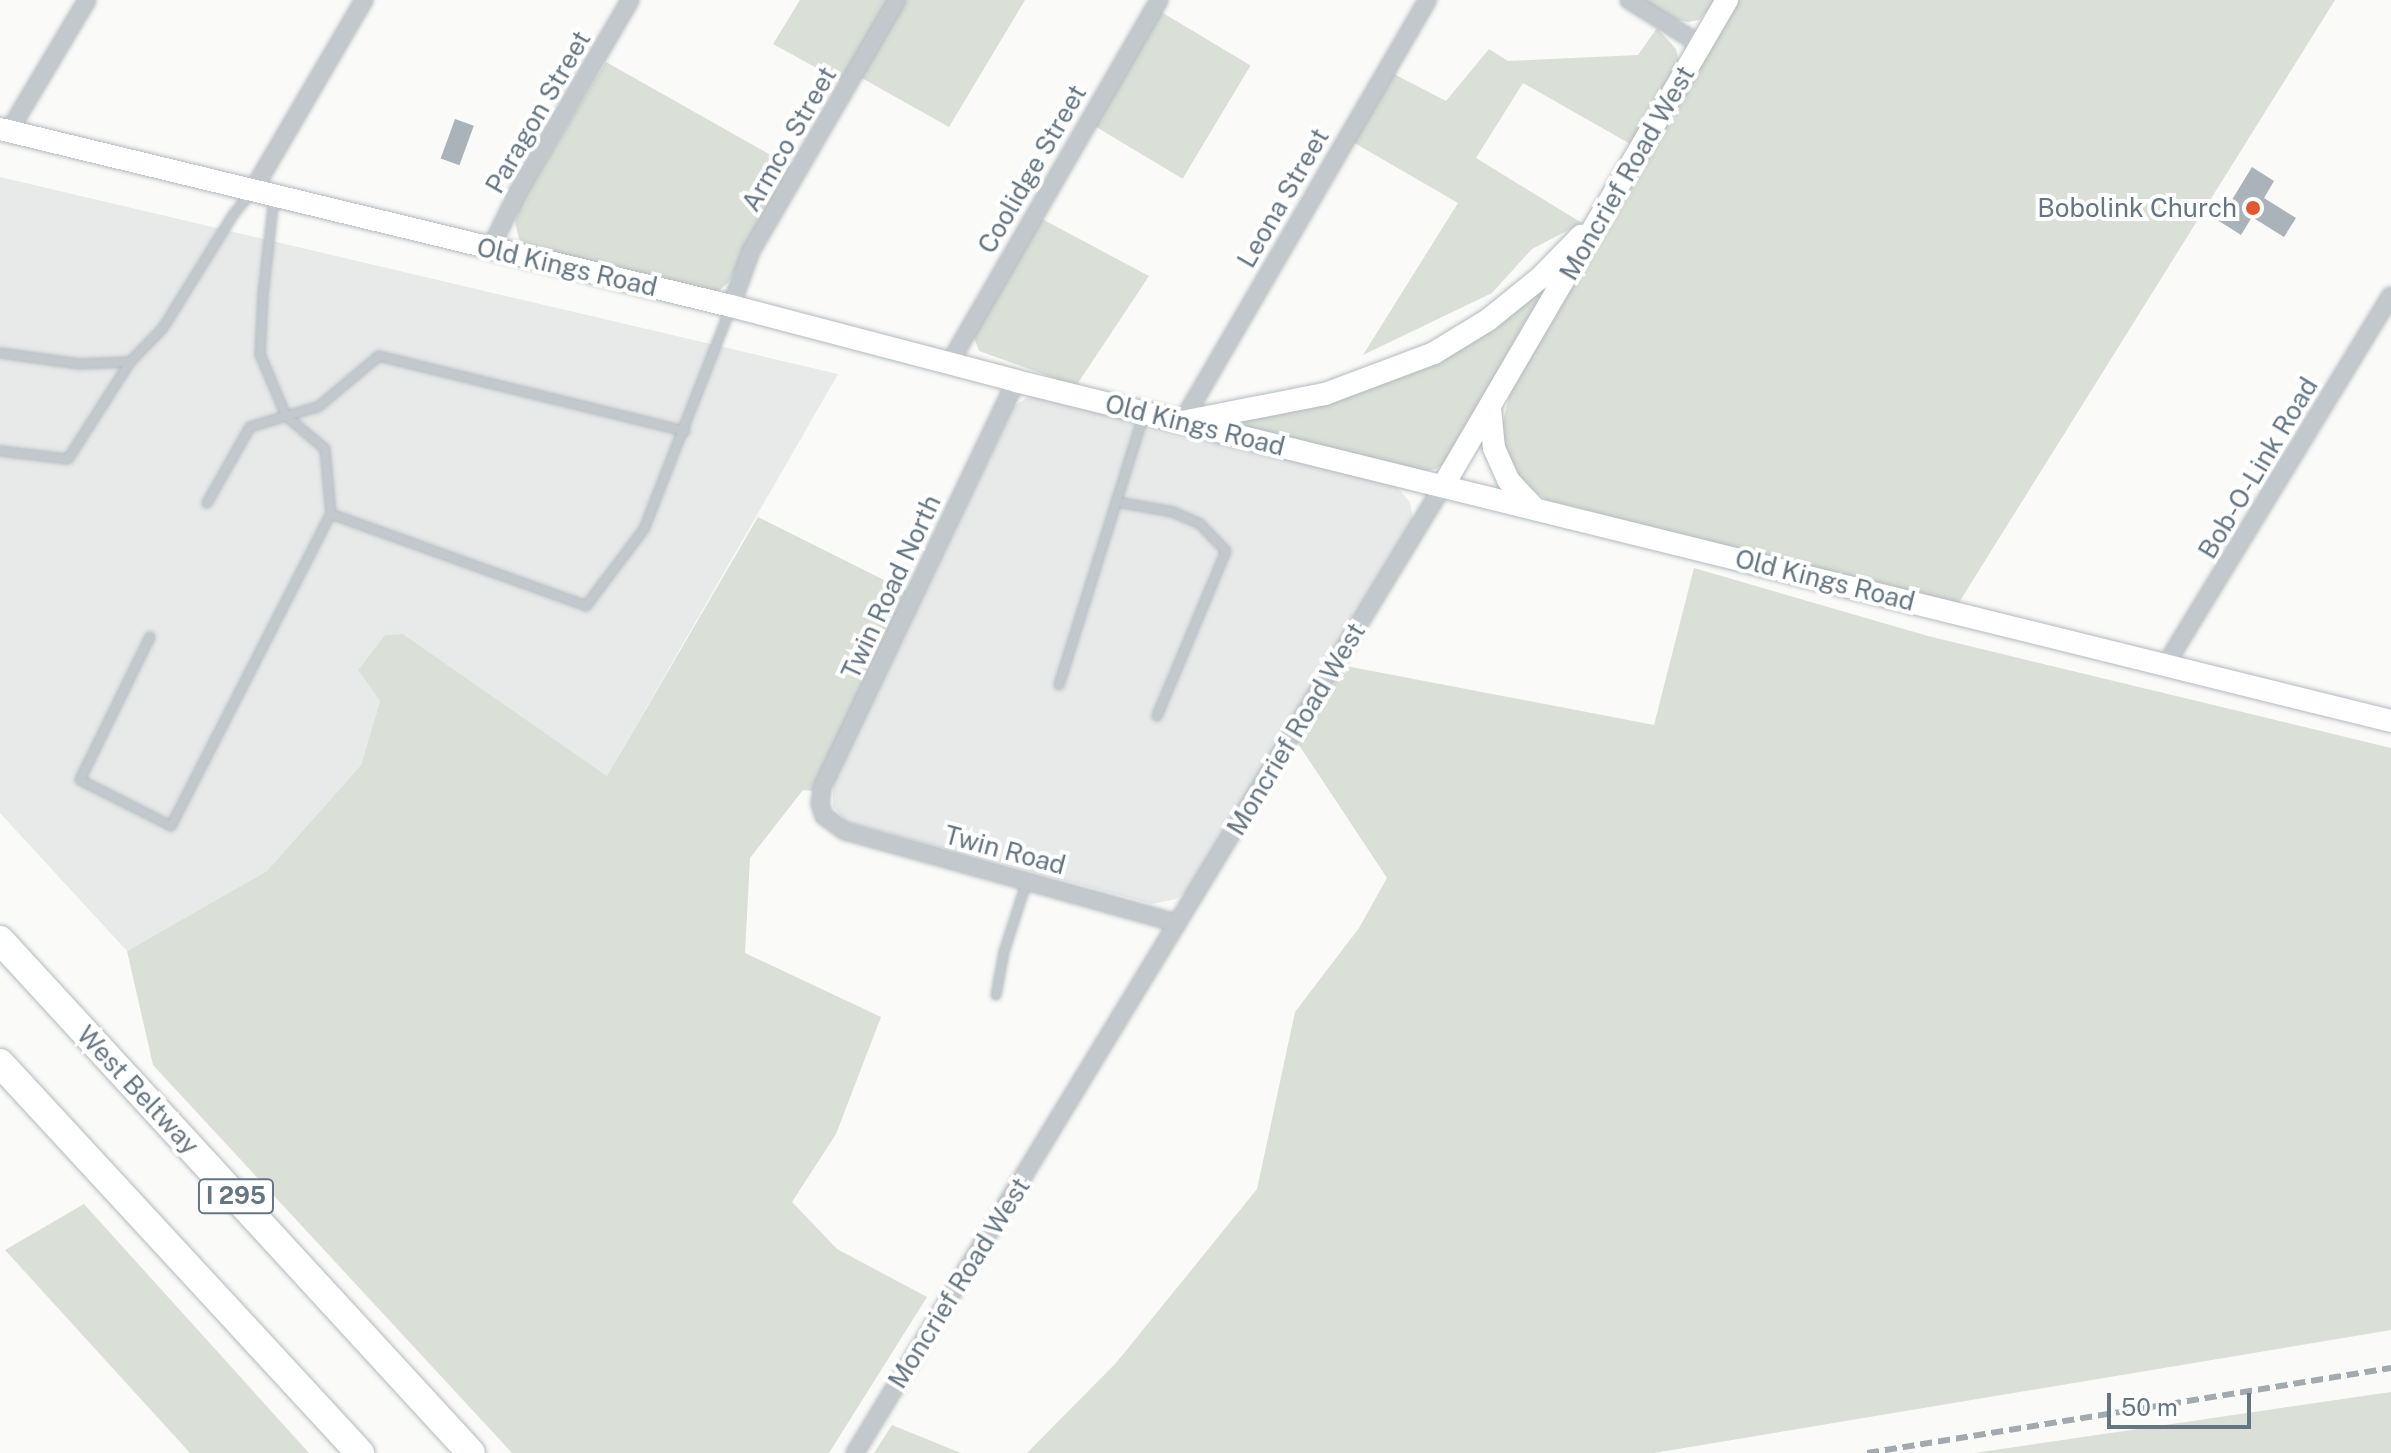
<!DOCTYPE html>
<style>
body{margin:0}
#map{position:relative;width:2391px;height:1453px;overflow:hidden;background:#fafaf8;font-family:"Public Sans",sans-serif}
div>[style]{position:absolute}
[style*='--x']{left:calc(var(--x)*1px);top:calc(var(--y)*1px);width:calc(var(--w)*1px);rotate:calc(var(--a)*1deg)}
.built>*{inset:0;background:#e8e9e9}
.green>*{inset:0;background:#dadfd7;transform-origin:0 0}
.building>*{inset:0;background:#aab3b9;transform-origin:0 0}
.roads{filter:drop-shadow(0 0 2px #b3babf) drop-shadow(0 0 2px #b3babf)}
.lane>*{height:8px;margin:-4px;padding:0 4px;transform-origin:4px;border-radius:4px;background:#c3c8cc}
.street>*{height:16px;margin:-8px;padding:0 8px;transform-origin:8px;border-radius:8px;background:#c3c8cc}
.secondary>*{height:22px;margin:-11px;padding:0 11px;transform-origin:11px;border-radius:11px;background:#fff}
.highway>*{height:28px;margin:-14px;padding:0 14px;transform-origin:14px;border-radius:14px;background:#fff}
.rail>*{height:6px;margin-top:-3px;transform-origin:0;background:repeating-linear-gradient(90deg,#a2aab0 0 12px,transparent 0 18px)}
.dots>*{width:22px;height:22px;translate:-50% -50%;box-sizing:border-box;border:4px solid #fff;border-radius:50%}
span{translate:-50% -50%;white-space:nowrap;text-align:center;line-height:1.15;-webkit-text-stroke:8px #fff;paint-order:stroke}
.shield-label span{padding:2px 6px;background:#fff;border:2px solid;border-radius:6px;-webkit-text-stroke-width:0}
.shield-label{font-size:24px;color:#657683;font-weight:700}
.street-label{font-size:26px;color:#657683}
.poi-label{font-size:26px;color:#657683}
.right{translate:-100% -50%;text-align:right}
.scale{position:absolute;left:2107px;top:1393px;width:144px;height:36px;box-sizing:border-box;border:4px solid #657683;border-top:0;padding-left:10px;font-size:24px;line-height:28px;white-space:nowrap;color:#657683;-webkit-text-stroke:6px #fff;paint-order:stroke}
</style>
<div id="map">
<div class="built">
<div style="clip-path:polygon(0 177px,838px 374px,607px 776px,403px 634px,385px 635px,358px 670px,380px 701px,361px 765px,267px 871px,127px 951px,0 813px)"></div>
<div style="clip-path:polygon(1030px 396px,1396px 486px,1410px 502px,1413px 520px,1189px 890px,1176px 899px,1152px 904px,847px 822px,833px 807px,833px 780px,1014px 406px)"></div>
</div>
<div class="green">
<div style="clip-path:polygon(800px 0,889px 0,842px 82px,773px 44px)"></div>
<div style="clip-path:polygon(906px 0,1025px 0,949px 127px,860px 77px)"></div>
<div style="clip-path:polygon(1642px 0,1716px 0,1699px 20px,1688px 22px,1672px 19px)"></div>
<div style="clip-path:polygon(1739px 0,2335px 0,1958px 604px,1546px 500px,1523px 482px,1506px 452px,1502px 426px,1510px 393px)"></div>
<div style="left:1158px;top:10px;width:108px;height:132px;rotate:31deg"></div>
<div style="clip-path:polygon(1657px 28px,1676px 49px,1679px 63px,1632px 145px,1523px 83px,1476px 158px,1582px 223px,1532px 249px,1492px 293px,1363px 355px,1458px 203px,1351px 141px,1392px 73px,1446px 101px,1489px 49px,1508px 61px,1638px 55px)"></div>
<div style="clip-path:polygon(606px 62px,792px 167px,728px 283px,717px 292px,529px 250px,519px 239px,515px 222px,520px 204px)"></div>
<div style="clip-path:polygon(1040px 218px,1149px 276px,1076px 386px,979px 351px,973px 335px)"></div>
<div style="clip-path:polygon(1555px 272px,1448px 461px,1436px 469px,1419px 472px,1229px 423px,1332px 401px)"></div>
<div style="clip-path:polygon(758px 517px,908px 592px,813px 791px,803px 790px,750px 858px,745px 953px,881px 1017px,836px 1134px,792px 1202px,837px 1249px,927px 1297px,829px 1453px,512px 1453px,153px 1065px,127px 951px,267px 871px,361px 765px,380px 701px,358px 670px,385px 635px,403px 634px,607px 776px)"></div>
<div style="clip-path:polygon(1694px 568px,1928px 636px,2391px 748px,2391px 1330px,1654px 1453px,1027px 1453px,1116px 1363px,1257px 1189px,1295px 1012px,1359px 928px,1387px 878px,1297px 742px,1346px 666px,1654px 725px)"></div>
<div style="clip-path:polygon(84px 1204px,309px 1453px,190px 1453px,5px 1250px)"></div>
<div style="clip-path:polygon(2391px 1392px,2391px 1453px,1974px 1453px)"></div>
<div style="clip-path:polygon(892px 1425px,961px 1453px,874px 1453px)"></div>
</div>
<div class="building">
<div style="left:455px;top:119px;width:20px;height:42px;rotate:20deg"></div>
<div style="clip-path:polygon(2252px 167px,2274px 181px,2264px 198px,2296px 218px,2284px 237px,2252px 217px,2241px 235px,2219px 221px)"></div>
</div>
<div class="roads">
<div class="lane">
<div style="--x:274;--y:198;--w:98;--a:96.5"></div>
<div style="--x:263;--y:295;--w:59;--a:92.9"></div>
<div style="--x:260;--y:354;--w:67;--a:67.2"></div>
<div style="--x:286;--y:416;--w:33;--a:-16"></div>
<div style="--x:318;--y:407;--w:80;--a:-39.9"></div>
<div style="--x:379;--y:356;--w:315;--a:13.8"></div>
<div style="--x:0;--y:353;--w:80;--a:7.9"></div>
<div style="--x:79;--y:364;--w:51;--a:-2.2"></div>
<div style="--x:0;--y:451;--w:68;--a:6.7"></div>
<div style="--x:68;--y:459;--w:115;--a:-57.4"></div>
<div style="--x:130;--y:362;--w:47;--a:-45.9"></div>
<div style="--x:163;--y:328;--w:133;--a:-58.2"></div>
<div style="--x:233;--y:215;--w:27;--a:-51"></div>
<div style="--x:1117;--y:502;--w:57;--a:10.1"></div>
<div style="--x:1173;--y:512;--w:30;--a:24"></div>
<div style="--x:1200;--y:524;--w:37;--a:46"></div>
<div style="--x:1226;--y:551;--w:179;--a:112.7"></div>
<div style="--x:207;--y:503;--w:87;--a:-60.5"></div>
<div style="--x:250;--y:427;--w:38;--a:-17"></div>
<div style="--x:286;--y:416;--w:51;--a:40.2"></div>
<div style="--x:325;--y:449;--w:65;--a:84.7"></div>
<div style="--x:150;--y:637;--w:159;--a:116.1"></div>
<div style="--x:80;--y:780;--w:102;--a:26.8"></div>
<div style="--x:171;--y:826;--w:351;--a:-62.9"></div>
<div style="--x:331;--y:514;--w:271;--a:19.8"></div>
<div style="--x:586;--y:606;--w:96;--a:-53"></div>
<div style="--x:644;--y:529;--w:238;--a:-68.6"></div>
<div style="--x:1059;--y:685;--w:285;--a:-72.6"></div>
<div style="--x:996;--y:995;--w:44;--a:-79.5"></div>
<div style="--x:1004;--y:952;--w:75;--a:-72.1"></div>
</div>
<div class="street">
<div style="--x:1629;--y:0;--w:85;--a:32"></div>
<div style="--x:9;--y:131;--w:152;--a:-59.2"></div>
<div style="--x:253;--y:190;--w:220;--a:-59.7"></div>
<div style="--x:490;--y:249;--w:64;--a:-63.8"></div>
<div style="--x:518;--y:192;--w:222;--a:-59.7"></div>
<div style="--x:731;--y:306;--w:59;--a:-70"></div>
<div style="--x:751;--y:251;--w:290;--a:-59.8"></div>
<div style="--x:949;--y:364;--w:420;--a:-60"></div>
<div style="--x:1016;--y:381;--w:451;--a:115.5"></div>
<div style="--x:822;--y:788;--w:16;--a:97"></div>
<div style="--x:820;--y:804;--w:13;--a:72"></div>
<div style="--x:824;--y:816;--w:26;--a:36"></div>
<div style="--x:845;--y:831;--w:345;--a:15.5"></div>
<div style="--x:1182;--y:422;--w:488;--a:-59.8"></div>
<div style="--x:2166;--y:664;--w:431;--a:-58.6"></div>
<div style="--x:855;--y:1453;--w:1132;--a:-58.7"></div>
</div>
<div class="secondary">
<div style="--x:0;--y:129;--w:752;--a:13.61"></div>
<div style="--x:731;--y:306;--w:295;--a:14.7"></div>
<div style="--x:1016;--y:381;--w:1416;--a:13.89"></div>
<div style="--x:1490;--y:408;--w:40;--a:84.3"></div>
<div style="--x:1494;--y:448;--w:35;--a:66"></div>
<div style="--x:1508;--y:480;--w:40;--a:47"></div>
<div style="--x:1187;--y:421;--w:141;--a:-11.1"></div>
<div style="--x:1325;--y:394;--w:116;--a:-20.6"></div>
<div style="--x:1434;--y:353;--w:63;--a:-31.4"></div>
<div style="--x:1488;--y:320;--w:67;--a:-38.9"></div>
<div style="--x:1540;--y:278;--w:59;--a:-45.7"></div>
<div style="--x:1443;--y:486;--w:563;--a:-59.7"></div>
</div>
<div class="highway">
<div style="--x:0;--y:940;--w:696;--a:47.44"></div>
<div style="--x:0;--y:1063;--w:531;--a:47.29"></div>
</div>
</div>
<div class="rail">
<div style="--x:1867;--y:1453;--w:531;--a:-9.21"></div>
</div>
<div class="dots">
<div style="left:2253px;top:208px;background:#e4572e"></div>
</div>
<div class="shield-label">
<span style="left:236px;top:1196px">I 295</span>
</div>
<div class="street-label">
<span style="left:538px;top:112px;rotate:-60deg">Paragon Street</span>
<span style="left:789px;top:139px;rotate:-60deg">Armco Street</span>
<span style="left:1032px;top:169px;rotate:-60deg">Coolidge Street</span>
<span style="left:1627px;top:173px;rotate:-60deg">Moncrief Road West</span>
<span style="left:1283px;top:198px;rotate:-60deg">Leona Street</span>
<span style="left:567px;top:267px;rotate:13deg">Old Kings Road</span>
<span style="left:1195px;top:425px;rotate:14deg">Old Kings Road</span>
<span style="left:2258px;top:468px;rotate:-59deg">Bob-O-Link Road</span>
<span style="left:1825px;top:580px;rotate:14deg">Old Kings Road</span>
<span style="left:891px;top:587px;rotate:-65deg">Twin Road North</span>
<span style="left:1296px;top:729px;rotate:-59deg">Moncrief Road West</span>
<span style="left:1005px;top:850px;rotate:15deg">Twin Road</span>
<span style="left:138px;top:1090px;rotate:47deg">West Beltway</span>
<span style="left:959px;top:1283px;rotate:-58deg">Moncrief Road West</span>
</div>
<div class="poi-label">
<span class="right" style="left:2237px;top:208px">Bobolink Church</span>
</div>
<div class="scale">50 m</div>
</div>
